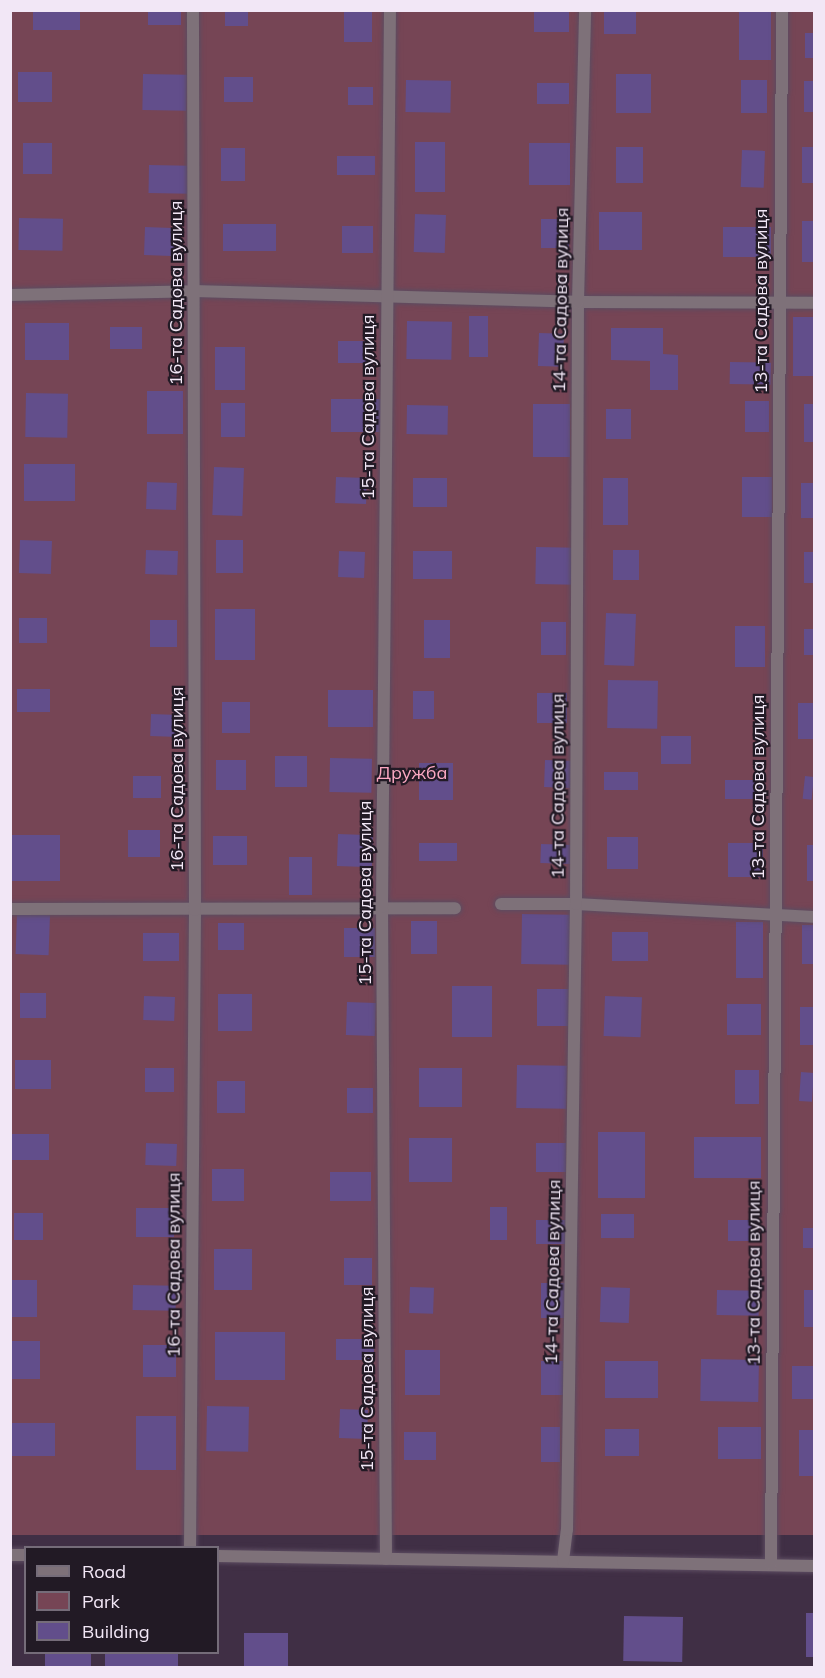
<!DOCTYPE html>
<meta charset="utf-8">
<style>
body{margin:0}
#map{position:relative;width:825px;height:1678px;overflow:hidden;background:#402f45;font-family:Mulish,sans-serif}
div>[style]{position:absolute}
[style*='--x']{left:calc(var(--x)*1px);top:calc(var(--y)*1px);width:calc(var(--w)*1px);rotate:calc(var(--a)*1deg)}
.green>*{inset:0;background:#764555;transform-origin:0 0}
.building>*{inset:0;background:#624e8b;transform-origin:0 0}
.roads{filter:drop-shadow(0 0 2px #5c4c61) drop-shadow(0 0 2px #5c4c61)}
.street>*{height:12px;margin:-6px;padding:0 6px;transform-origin:6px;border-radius:6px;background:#7e7179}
span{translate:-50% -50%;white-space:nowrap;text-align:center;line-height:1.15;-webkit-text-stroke:4.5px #221a25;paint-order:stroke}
.street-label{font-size:18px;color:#f2e7f6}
.park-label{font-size:18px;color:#fba8c2}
.frame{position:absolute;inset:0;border:12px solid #f2e7f6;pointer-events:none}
.legend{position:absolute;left:24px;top:1546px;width:195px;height:108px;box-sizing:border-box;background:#221a25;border:2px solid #756c79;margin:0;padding:8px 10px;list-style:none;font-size:18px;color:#f2e7f6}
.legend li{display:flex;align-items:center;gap:12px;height:30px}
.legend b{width:30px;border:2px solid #756c79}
</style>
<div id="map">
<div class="green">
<div style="left:11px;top:11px;width:803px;height:1524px"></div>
</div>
<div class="building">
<div style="left:33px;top:10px;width:47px;height:20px"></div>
<div style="left:148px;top:10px;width:33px;height:15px"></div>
<div style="left:225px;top:10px;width:23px;height:16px"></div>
<div style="left:344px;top:10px;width:28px;height:32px"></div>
<div style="left:534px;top:10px;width:35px;height:22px"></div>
<div style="left:604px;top:10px;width:32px;height:24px"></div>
<div style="left:739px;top:10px;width:32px;height:50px"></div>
<div style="left:805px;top:33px;width:9px;height:25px"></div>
<div style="left:18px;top:72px;width:34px;height:30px"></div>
<div style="left:143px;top:74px;width:44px;height:36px;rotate:1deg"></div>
<div style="left:616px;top:74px;width:35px;height:39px"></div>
<div style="left:224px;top:77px;width:29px;height:25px"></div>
<div style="left:406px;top:80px;width:45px;height:32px;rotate:1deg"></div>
<div style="left:741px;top:80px;width:26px;height:33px"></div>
<div style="left:804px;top:81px;width:10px;height:31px"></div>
<div style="left:537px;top:83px;width:32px;height:21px"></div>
<div style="left:348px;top:87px;width:25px;height:18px"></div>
<div style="left:415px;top:142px;width:30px;height:50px"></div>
<div style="left:23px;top:143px;width:29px;height:31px"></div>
<div style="left:529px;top:143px;width:41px;height:42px"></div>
<div style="left:616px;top:147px;width:27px;height:36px"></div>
<div style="left:802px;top:147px;width:12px;height:36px"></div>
<div style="left:221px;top:148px;width:24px;height:33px"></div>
<div style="left:742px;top:150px;width:23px;height:37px;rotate:2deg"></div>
<div style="left:337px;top:156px;width:38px;height:19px"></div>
<div style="left:149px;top:165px;width:41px;height:28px;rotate:1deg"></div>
<div style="left:599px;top:212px;width:43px;height:38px"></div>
<div style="left:415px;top:214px;width:31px;height:38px;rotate:2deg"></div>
<div style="left:19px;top:218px;width:44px;height:32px;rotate:1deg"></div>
<div style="left:541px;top:219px;width:28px;height:29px"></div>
<div style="left:802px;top:221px;width:12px;height:41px"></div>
<div style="left:223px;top:224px;width:53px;height:27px"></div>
<div style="left:342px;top:226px;width:31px;height:27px"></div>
<div style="left:145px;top:227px;width:34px;height:28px;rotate:2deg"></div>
<div style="left:723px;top:227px;width:48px;height:30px"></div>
<div style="left:469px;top:316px;width:19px;height:41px"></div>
<div style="left:793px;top:317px;width:21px;height:59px"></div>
<div style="left:407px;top:321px;width:45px;height:38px;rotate:1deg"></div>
<div style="left:25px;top:323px;width:44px;height:37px"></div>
<div style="left:110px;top:327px;width:32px;height:22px"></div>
<div style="clip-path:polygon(611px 328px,663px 328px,663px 354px,678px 355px,678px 390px,650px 390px,650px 361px,611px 360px)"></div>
<div style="left:539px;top:333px;width:25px;height:33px;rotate:2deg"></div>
<div style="left:338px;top:341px;width:29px;height:22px"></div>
<div style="left:215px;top:347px;width:30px;height:43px"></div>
<div style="left:730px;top:362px;width:41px;height:22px;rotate:1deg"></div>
<div style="left:147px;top:391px;width:36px;height:43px"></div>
<div style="left:26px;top:393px;width:42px;height:44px;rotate:1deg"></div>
<div style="left:331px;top:399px;width:50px;height:33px"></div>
<div style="left:745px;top:401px;width:24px;height:31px"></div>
<div style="left:221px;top:403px;width:24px;height:34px"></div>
<div style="left:533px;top:404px;width:37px;height:53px"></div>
<div style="left:804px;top:404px;width:10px;height:38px"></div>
<div style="left:407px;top:405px;width:41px;height:29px;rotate:1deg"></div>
<div style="left:606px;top:409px;width:25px;height:30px"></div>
<div style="left:24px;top:464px;width:51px;height:37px"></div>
<div style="left:214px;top:467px;width:30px;height:48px;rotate:2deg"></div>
<div style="left:336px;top:477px;width:31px;height:26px;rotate:2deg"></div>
<div style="left:742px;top:477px;width:30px;height:40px"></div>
<div style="left:413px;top:478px;width:34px;height:29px"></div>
<div style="left:603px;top:478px;width:25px;height:47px"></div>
<div style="left:147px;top:482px;width:30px;height:27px;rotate:2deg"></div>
<div style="left:801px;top:483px;width:13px;height:35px"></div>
<div style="left:20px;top:540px;width:32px;height:33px;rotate:2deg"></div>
<div style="left:216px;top:540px;width:27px;height:33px"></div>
<div style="left:536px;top:547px;width:40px;height:37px;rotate:1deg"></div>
<div style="left:146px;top:550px;width:32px;height:24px;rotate:2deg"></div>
<div style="left:613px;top:550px;width:26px;height:30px"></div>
<div style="left:339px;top:551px;width:26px;height:26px;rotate:2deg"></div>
<div style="left:413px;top:551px;width:39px;height:28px"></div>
<div style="left:804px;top:552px;width:10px;height:31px"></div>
<div style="left:215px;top:609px;width:40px;height:51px"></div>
<div style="left:606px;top:613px;width:30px;height:52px;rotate:2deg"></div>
<div style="left:19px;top:618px;width:28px;height:25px"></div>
<div style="left:150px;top:620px;width:27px;height:27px"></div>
<div style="left:424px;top:620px;width:26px;height:38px"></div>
<div style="left:541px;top:622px;width:25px;height:33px"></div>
<div style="left:735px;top:626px;width:30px;height:41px"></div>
<div style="left:804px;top:629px;width:10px;height:26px"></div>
<div style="left:608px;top:680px;width:50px;height:48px;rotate:1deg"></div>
<div style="left:17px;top:689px;width:33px;height:23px"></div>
<div style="left:328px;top:690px;width:45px;height:37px"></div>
<div style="left:413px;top:691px;width:21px;height:28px"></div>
<div style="left:537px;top:693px;width:30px;height:30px"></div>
<div style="left:222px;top:702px;width:28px;height:31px"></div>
<div style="left:798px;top:703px;width:16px;height:36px"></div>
<div style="left:151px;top:714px;width:28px;height:22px;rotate:2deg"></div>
<div style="left:661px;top:736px;width:30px;height:28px"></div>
<div style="left:275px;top:756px;width:32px;height:31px"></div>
<div style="left:330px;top:758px;width:42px;height:34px;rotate:1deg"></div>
<div style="left:216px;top:760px;width:30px;height:30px"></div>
<div style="left:545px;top:760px;width:29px;height:27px;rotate:2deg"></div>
<div style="left:419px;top:763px;width:34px;height:37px"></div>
<div style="left:604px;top:772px;width:34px;height:18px"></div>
<div style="left:133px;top:776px;width:28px;height:22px"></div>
<div style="left:805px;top:776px;width:9px;height:23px;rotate:6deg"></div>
<div style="left:725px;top:780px;width:39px;height:19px"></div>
<div style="left:128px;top:830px;width:32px;height:27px"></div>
<div style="left:338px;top:834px;width:35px;height:32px;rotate:2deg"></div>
<div style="left:12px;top:835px;width:48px;height:46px"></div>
<div style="left:213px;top:836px;width:34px;height:29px"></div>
<div style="left:607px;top:837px;width:31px;height:32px"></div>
<div style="left:419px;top:843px;width:38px;height:18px"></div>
<div style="left:728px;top:843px;width:35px;height:34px"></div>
<div style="left:541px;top:844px;width:32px;height:19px;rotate:2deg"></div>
<div style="left:807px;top:845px;width:7px;height:36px"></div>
<div style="left:289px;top:857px;width:23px;height:38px"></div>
<div style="left:17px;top:914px;width:33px;height:40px;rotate:2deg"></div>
<div style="left:522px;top:914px;width:50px;height:50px;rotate:1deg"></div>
<div style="left:411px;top:921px;width:26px;height:33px"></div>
<div style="left:736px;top:922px;width:27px;height:56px"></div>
<div style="left:218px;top:923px;width:26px;height:27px"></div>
<div style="left:802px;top:925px;width:12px;height:39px"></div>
<div style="left:344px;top:928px;width:31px;height:29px"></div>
<div style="left:612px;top:932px;width:36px;height:29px"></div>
<div style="left:143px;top:933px;width:36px;height:28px"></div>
<div style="left:452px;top:986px;width:40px;height:51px"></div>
<div style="left:537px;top:989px;width:33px;height:37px"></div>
<div style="left:20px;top:993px;width:26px;height:25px"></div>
<div style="left:218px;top:994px;width:34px;height:37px"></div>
<div style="left:144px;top:996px;width:31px;height:24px;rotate:2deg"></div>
<div style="left:605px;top:996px;width:37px;height:40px;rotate:2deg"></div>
<div style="left:347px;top:1002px;width:29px;height:33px;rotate:2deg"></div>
<div style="left:727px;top:1004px;width:34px;height:31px"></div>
<div style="left:800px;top:1007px;width:14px;height:38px"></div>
<div style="left:15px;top:1060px;width:36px;height:29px"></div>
<div style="left:517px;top:1065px;width:50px;height:43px;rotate:1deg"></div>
<div style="left:145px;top:1068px;width:29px;height:24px"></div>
<div style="left:419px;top:1068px;width:43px;height:39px"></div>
<div style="left:735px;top:1070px;width:24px;height:34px"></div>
<div style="left:801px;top:1072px;width:13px;height:29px;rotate:4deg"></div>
<div style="left:217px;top:1081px;width:28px;height:32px"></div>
<div style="left:347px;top:1088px;width:26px;height:25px"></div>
<div style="left:598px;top:1132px;width:47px;height:66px"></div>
<div style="left:12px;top:1134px;width:37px;height:26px"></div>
<div style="left:694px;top:1137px;width:67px;height:41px"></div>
<div style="left:409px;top:1138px;width:43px;height:44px"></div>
<div style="left:146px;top:1143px;width:31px;height:22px;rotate:2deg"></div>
<div style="left:536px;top:1143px;width:30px;height:29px"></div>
<div style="left:212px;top:1169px;width:32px;height:32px"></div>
<div style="left:330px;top:1172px;width:41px;height:29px"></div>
<div style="left:490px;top:1207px;width:17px;height:33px"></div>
<div style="left:136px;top:1208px;width:38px;height:29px"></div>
<div style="left:14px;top:1213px;width:29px;height:27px"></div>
<div style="left:601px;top:1214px;width:33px;height:24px"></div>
<div style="left:536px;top:1220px;width:32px;height:24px"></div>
<div style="left:728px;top:1220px;width:30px;height:21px"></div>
<div style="left:803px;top:1228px;width:11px;height:20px"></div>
<div style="left:214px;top:1249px;width:38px;height:41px"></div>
<div style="left:344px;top:1258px;width:28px;height:27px"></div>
<div style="left:11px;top:1280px;width:26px;height:37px"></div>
<div style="left:541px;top:1283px;width:24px;height:35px"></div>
<div style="left:133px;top:1285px;width:43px;height:25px;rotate:1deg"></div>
<div style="left:410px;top:1287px;width:24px;height:26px;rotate:2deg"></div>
<div style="left:601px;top:1287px;width:29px;height:35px;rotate:2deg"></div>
<div style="left:717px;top:1290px;width:42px;height:25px;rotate:1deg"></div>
<div style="left:804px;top:1290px;width:10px;height:37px"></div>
<div style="left:215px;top:1332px;width:70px;height:48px"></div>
<div style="left:336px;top:1339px;width:38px;height:21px"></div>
<div style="left:10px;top:1341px;width:30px;height:38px"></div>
<div style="left:143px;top:1345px;width:33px;height:32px"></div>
<div style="left:405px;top:1350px;width:35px;height:45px"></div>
<div style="left:701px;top:1359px;width:58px;height:42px;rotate:1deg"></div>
<div style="left:541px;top:1361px;width:22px;height:34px"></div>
<div style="left:605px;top:1361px;width:53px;height:37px"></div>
<div style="left:792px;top:1366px;width:22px;height:33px"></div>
<div style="left:207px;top:1406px;width:42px;height:45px;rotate:1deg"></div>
<div style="left:340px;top:1409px;width:28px;height:29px;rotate:2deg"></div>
<div style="left:136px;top:1416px;width:40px;height:54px"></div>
<div style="left:10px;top:1423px;width:45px;height:33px"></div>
<div style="left:541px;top:1427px;width:19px;height:35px"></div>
<div style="left:718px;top:1427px;width:43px;height:32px"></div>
<div style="left:605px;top:1429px;width:34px;height:27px"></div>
<div style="left:799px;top:1430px;width:15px;height:46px"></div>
<div style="left:404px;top:1432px;width:32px;height:28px"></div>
<div style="left:806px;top:1613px;width:8px;height:44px"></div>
<div style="left:624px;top:1616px;width:59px;height:45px;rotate:1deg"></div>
<div style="left:244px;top:1633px;width:44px;height:35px"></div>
<div style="left:45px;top:1652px;width:46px;height:16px"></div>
<div style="left:105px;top:1652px;width:73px;height:16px"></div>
</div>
<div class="roads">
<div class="street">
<div style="--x:10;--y:295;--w:184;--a:-1.2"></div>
<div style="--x:194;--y:291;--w:384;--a:1.6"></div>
<div style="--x:578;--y:302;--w:236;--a:0.2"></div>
<div style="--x:501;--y:904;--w:75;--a:0"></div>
<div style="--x:576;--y:904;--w:238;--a:3.1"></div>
<div style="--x:10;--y:909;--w:445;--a:-0.1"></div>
<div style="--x:190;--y:1548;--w:638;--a:-89.55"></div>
<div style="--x:195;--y:910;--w:900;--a:-90.13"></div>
<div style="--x:10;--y:1555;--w:16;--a:0"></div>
<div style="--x:218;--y:1556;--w:596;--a:0.96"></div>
<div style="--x:386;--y:1559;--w:652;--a:-90.35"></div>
<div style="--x:382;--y:907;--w:897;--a:-89.49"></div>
<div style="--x:563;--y:1561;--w:31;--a:-83"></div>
<div style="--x:567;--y:1530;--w:626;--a:-89.18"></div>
<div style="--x:576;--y:904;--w:602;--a:-89.81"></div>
<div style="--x:578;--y:302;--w:292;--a:-88.6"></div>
<div style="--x:771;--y:1564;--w:1554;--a:-89.59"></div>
</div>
</div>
<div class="street-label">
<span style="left:176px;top:293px;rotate:-90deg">16-та Садова вулиця</span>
<span style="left:561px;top:300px;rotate:-89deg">14-та Садова вулиця</span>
<span style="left:761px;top:301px;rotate:-90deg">13-та Садова вулиця</span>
<span style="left:368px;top:407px;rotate:-90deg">15-та Садова вулиця</span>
<span style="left:177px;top:779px;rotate:-90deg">16-та Садова вулиця</span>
<span style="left:558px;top:786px;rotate:-90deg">14-та Садова вулиця</span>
<span style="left:758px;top:787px;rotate:-90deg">13-та Садова вулиця</span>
<span style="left:365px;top:893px;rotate:-90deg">15-та Садова вулиця</span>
<span style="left:174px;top:1265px;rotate:-90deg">16-та Садова вулиця</span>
<span style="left:553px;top:1272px;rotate:-89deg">14-та Садова вулиця</span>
<span style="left:754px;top:1273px;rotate:-90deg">13-та Садова вулиця</span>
<span style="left:367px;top:1379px;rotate:-90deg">15-та Садова вулиця</span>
</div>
<div class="park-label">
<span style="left:412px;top:773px">Дружба</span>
</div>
<div class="frame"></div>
<ul class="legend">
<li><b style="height:8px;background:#7e7179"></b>Road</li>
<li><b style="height:16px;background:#764555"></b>Park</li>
<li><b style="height:16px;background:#624e8b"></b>Building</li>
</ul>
</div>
